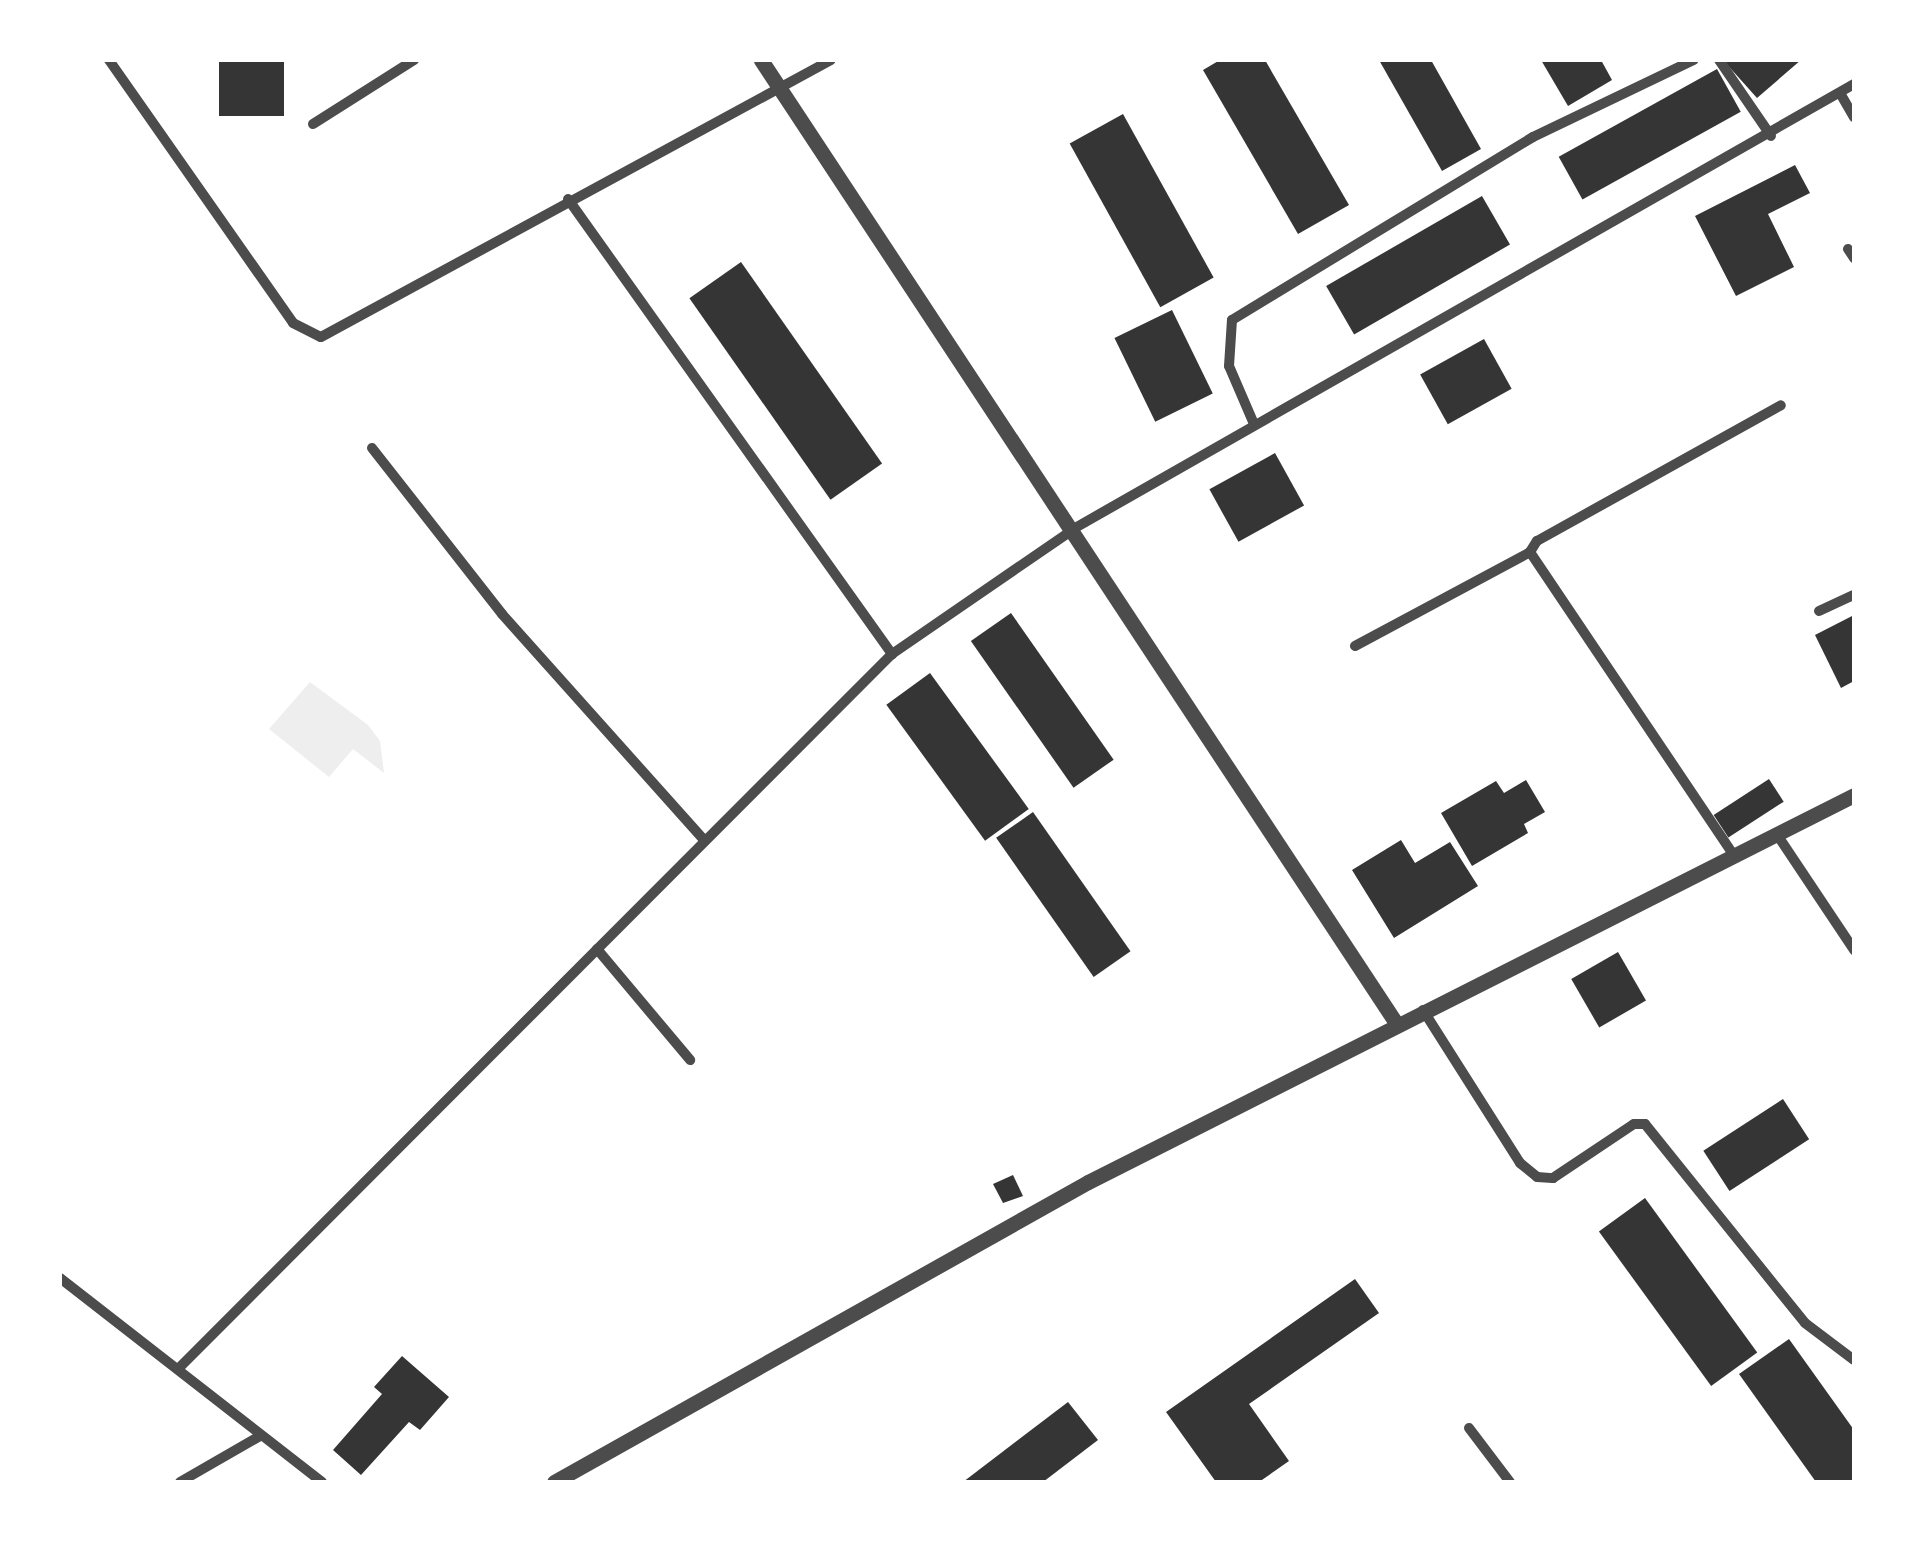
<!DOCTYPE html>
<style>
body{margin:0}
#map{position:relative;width:1914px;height:1542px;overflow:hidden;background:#fff;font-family:"Roboto Condensed",sans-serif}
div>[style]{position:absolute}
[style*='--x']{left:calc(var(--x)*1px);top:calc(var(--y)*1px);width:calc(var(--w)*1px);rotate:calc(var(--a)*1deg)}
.green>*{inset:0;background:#eee}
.building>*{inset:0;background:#353535;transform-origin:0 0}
.minor>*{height:10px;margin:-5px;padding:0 5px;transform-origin:5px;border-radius:5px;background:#4c4c4c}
.tertiary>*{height:15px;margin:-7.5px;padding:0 7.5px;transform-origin:7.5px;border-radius:7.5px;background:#4c4c4c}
span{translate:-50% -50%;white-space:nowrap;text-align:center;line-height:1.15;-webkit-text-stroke:9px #fff;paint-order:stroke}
.frame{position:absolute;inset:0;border:62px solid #fff;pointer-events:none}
</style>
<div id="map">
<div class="green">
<div style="clip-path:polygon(310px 682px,368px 725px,380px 741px,384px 773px,353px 749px,329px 777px,269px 729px)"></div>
</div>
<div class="building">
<div style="left:219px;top:60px;width:65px;height:56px"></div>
<div style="clip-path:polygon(1220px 60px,1265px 60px,1349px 205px,1298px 234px,1203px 70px)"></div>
<div style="clip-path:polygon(1379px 60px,1431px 60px,1481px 149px,1442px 171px)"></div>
<div style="clip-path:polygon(1541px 60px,1601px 60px,1612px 80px,1568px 106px)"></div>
<div style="clip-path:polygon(1723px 60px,1801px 60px,1757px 98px)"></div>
<div style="left:1717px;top:69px;width:49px;height:181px;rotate:61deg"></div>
<div style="left:1123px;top:114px;width:187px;height:61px;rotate:61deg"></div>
<div style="clip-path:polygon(1795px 165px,1810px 193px,1768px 214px,1794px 267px,1736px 296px,1695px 216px)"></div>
<div style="left:1482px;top:196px;width:56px;height:180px;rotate:60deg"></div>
<div style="left:741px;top:262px;width:246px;height:63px;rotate:55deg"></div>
<div style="left:1172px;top:310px;width:93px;height:64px;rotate:64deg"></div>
<div style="left:1484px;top:339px;width:57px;height:73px;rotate:61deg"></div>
<div style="left:1275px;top:453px;width:60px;height:75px;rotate:61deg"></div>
<div style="left:1011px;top:613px;width:179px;height:49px;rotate:55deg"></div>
<div style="clip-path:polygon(1854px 615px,1854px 681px,1841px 688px,1815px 635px)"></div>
<div style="left:930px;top:673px;width:168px;height:54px;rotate:54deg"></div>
<div style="left:1769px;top:779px;width:27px;height:66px;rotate:57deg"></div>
<div style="clip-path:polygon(1526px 780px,1545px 812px,1524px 824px,1528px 833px,1472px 866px,1441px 813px,1496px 781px,1504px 793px)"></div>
<div style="left:1033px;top:812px;width:170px;height:45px;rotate:55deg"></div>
<div style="clip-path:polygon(1401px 840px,1415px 863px,1450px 842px,1478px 886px,1394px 938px,1352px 870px)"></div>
<div style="left:1618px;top:952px;width:56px;height:54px;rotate:60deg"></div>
<div style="left:1783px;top:1099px;width:48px;height:95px;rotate:57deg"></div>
<div style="clip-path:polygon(1013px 1175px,1023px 1196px,1003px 1203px,993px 1184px)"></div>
<div style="left:1645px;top:1198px;width:191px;height:57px;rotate:54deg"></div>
<div style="clip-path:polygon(1355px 1279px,1379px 1313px,1249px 1404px,1289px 1461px,1259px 1482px,1216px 1482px,1166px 1412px)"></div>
<div style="clip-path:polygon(1789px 1339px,1854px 1430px,1854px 1482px,1816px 1482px,1739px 1374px)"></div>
<div style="clip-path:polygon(402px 1356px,449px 1397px,420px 1430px,409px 1422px,361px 1475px,333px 1450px,382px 1394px,374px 1387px)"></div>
<div style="clip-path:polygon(1068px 1402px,1098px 1440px,1043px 1482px,963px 1482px)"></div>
</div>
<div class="minor">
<div style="--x:109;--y:60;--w:321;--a:55"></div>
<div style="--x:293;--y:323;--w:31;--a:27"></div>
<div style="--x:321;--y:337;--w:580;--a:-28.51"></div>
<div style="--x:1719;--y:60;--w:92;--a:55.6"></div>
<div style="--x:1840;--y:93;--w:28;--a:60"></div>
<div style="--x:313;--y:124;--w:120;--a:-32.4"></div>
<div style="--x:568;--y:199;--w:559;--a:54.55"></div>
<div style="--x:1848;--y:249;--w:11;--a:56"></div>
<div style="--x:1254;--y:424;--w:63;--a:-113.3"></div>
<div style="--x:1229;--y:366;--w:46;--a:-86.3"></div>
<div style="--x:1232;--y:320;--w:352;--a:-31.3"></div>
<div style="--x:1533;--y:137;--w:178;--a:-25.6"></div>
<div style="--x:372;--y:448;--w:211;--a:51.9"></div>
<div style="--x:502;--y:614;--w:302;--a:48.2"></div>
<div style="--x:1530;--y:552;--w:362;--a:56.1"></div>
<div style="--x:1819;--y:611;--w:38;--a:-25"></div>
<div style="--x:1355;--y:646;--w:199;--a:-28.2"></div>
<div style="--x:1530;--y:552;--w:13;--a:-58"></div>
<div style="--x:1537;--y:541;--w:279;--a:-29.1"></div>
<div style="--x:1776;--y:833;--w:141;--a:56.3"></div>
<div style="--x:597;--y:949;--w:145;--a:50"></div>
<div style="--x:1423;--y:1010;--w:181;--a:57.6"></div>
<div style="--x:1520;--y:1163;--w:22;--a:39"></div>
<div style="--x:1537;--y:1177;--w:16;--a:4"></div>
<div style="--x:1553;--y:1178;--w:97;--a:-33.7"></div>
<div style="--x:1634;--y:1124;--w:11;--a:0"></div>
<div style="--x:1645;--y:1124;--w:255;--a:51.2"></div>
<div style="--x:1805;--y:1323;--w:61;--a:37.1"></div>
<div style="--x:60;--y:1278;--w:332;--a:37.9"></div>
<div style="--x:178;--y:1369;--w:1010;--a:-45.04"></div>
<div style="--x:892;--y:654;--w:222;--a:-34.5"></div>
<div style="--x:1075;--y:528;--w:897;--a:-29.68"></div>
<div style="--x:1469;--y:1428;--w:68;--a:52.8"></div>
<div style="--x:180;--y:1482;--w:92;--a:-29.9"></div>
</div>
<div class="tertiary">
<div style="--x:761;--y:60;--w:1154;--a:56.6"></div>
<div style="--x:554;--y:1482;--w:612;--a:-29.33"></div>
<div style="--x:1088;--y:1182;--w:858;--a:-26.8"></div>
</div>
<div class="frame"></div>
</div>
